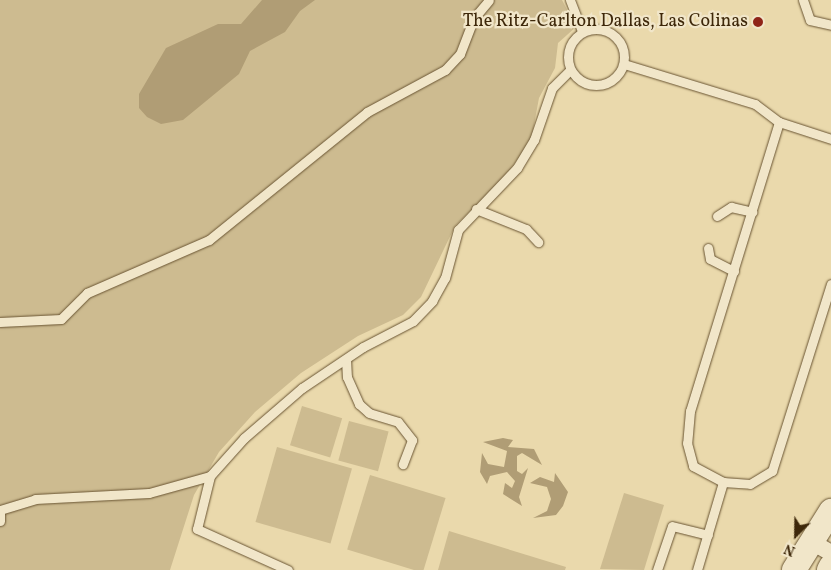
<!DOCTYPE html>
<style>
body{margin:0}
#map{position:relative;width:831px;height:570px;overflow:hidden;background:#ead9ac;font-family:Vollkorn,serif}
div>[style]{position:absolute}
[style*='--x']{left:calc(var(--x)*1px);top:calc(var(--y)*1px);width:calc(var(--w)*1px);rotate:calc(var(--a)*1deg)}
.green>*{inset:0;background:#cdbb90;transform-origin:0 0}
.water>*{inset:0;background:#b09d75}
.roads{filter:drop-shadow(0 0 1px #695432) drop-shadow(0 0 1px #695432)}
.lane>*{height:9px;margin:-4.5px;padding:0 4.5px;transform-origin:4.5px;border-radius:4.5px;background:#f1e6c9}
.lane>.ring{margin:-4.5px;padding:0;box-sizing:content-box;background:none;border:9px solid #f1e6c9;border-radius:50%}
.street>*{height:16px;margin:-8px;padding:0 8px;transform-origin:8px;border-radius:8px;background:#f1e6c9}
.secondary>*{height:24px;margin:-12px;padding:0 12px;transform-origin:12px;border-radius:12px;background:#f1e6c9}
.dots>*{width:14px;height:14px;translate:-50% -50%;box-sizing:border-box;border:2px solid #f1e6c9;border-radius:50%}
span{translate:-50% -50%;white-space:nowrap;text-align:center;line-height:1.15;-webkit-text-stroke:4.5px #f1e6c9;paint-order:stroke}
.poi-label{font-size:18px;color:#3e280a}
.right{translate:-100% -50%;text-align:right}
.north{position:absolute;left:771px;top:510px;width:50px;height:50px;-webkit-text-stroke:4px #f1e6c9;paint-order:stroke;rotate:203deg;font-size:14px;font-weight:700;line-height:20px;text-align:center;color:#3e280a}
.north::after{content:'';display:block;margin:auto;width:18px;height:22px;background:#3e280a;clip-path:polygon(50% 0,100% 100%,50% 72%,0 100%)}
</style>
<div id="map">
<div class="green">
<div style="clip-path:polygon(0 0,562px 0,576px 27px,558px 43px,555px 68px,539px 98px,531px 141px,506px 175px,455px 226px,421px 297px,403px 315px,358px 336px,301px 373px,255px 412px,219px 452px,194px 495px,170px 570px,0 570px)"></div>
<div style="left:302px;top:406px;width:42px;height:41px;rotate:17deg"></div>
<div style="left:349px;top:421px;width:41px;height:41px;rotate:15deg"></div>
<div style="left:277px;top:447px;width:78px;height:78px;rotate:16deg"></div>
<div style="left:370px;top:475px;width:79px;height:78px;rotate:17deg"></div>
<div style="clip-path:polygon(624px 493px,664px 505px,644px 570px,600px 569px)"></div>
<div style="clip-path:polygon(449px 531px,566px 567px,565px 570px,438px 570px)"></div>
</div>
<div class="water">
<div style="clip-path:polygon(262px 0,315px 0,300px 11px,285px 32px,250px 51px,239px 74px,183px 120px,161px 124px,147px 117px,139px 108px,139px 94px,166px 48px,218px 24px,241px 24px)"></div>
<div style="clip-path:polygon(503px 438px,513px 440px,508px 447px,534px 449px,542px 465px,522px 453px,517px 456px,517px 471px,522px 474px,528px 468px,519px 497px,522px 506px,503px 494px,505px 483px,512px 488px,515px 481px,507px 472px,490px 476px,487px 484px,480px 472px,482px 453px,488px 464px,504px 467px,507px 451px,483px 442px)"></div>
<div style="clip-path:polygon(555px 473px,568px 492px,563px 506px,556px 515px,533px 518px,547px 511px,551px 499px,547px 487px,530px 483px,540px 477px,554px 482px)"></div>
</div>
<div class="roads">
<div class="lane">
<div style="--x:570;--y:0;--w:34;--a:69"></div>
<div style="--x:803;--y:0;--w:21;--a:71"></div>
<div style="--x:810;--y:20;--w:22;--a:13"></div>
<div class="ring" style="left:568px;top:29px;width:47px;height:47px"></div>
<div style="--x:624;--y:64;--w:137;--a:17"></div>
<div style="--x:755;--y:104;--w:30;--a:37"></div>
<div style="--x:779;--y:122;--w:55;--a:18.1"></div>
<div style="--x:779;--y:122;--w:302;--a:107.1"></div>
<div style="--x:690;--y:411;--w:32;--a:95"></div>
<div style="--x:687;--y:443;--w:24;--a:75"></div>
<div style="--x:693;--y:466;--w:34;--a:28"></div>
<div style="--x:723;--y:482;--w:27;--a:4"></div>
<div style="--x:750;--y:484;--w:26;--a:-31"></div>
<div style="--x:772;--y:471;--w:196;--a:-72.5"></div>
<div style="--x:476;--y:209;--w:54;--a:21.8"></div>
<div style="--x:526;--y:229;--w:18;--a:47"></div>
<div style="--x:717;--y:216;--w:17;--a:-33"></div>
<div style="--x:731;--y:207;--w:22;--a:13"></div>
<div style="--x:708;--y:248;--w:11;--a:80"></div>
<div style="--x:710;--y:259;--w:27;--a:27"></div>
<div style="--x:0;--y:322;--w:61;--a:-2.8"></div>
<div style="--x:61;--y:319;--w:37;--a:-45"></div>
<div style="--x:87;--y:293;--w:133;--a:-23.5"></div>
<div style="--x:209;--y:240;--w:203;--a:-39"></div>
<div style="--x:367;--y:112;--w:89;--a:-28.3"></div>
<div style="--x:445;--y:70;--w:22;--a:-47"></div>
<div style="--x:460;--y:54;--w:39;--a:-69"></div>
<div style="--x:474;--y:18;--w:23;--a:-50"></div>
<div style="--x:346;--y:359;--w:18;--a:87"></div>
<div style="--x:347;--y:377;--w:30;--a:66"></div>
<div style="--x:359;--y:404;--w:13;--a:42"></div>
<div style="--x:369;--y:413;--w:30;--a:17"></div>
<div style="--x:398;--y:422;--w:23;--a:52"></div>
<div style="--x:412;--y:440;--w:26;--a:111"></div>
<div style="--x:0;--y:510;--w:37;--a:-17"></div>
<div style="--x:35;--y:499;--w:114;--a:-3"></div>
<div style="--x:149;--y:493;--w:63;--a:-15.6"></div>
<div style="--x:0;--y:521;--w:11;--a:-90"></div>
<div style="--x:288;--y:570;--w:100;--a:-155.7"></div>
<div style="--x:197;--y:529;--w:55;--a:-76.2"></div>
<div style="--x:210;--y:476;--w:51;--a:-48.2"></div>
<div style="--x:244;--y:438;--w:77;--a:-40.8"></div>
<div style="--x:302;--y:388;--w:73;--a:-33.9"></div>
<div style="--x:363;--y:347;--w:56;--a:-27.5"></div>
<div style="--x:413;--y:321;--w:28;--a:-46"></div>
<div style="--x:432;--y:301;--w:26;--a:-61"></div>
<div style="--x:445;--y:278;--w:50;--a:-74.8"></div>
<div style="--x:458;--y:230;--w:86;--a:-46.4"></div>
<div style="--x:517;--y:168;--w:33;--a:-59"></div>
<div style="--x:534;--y:140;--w:55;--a:-70.9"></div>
<div style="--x:552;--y:88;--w:25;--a:-45"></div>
<div style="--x:657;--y:570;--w:46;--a:-71.2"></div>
<div style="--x:672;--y:526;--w:37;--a:14"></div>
<div style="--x:697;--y:570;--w:92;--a:-73.5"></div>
</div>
<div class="street">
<div style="--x:812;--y:542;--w:22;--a:30"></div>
</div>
<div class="secondary">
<div style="--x:794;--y:570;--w:70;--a:-57.9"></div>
<div style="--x:829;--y:570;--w:4;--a:-63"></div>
</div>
</div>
<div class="dots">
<div style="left:758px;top:22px;background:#8f2418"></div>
</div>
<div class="poi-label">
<span class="right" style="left:748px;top:22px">The Ritz-Carlton Dallas, Las Colinas</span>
</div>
<div class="north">N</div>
</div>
